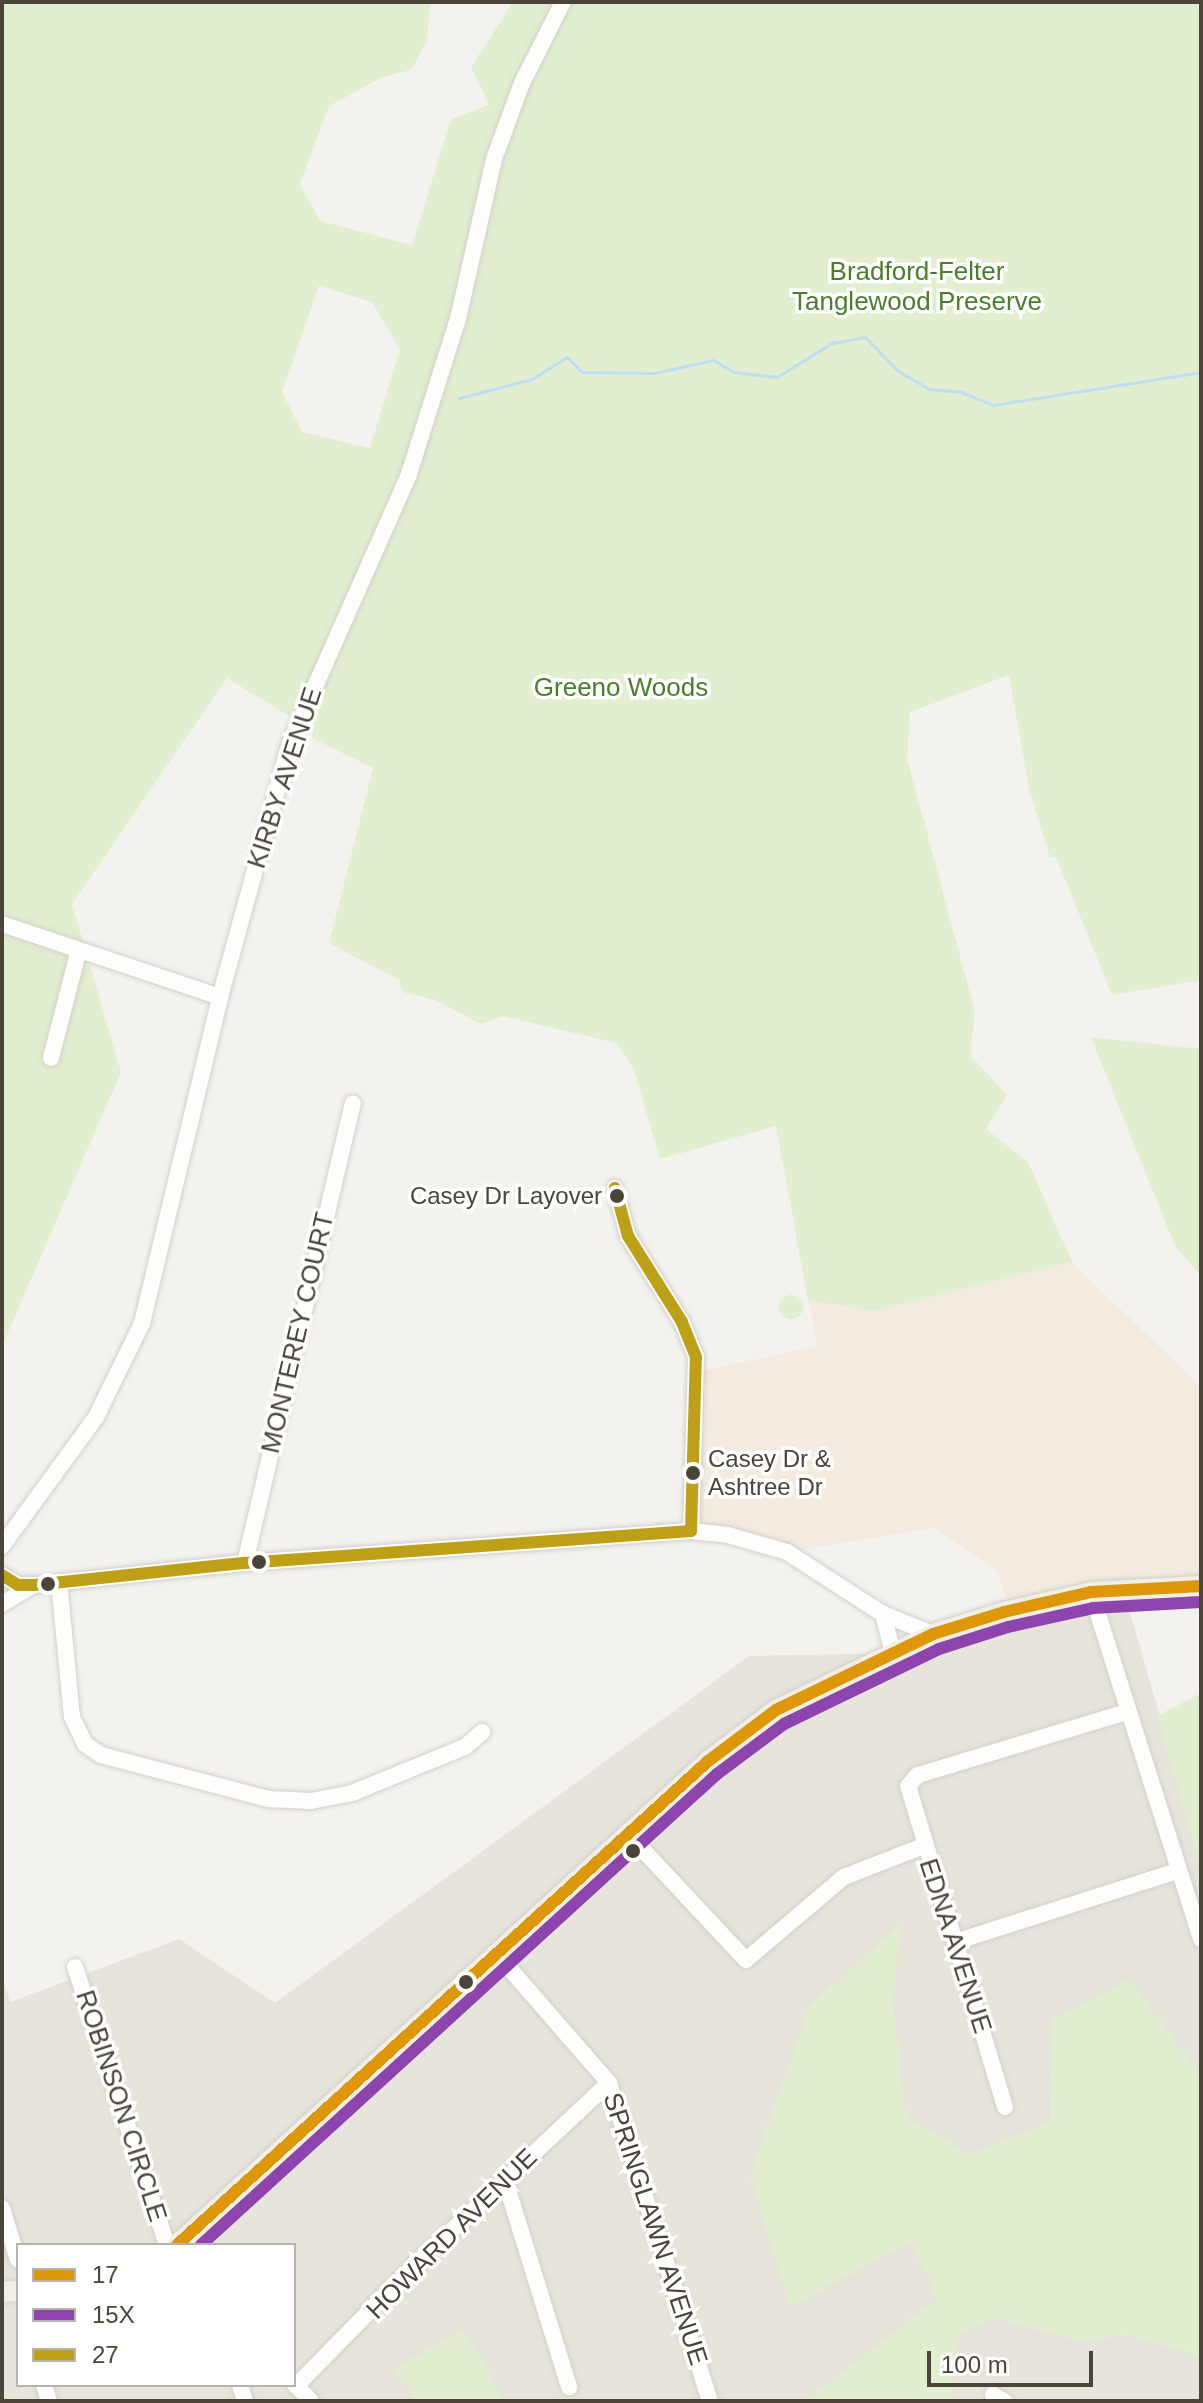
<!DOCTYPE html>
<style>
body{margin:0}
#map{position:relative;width:1203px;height:2403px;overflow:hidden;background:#f4f2ee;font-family:Helvetica,sans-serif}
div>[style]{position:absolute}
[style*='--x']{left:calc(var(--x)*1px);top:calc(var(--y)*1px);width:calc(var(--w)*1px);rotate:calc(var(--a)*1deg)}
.residential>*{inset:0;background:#e7e4dc}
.commercial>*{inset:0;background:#f3ebdf}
.green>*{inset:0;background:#e1eecf}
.round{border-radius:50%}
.stream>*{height:3px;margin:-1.5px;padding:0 1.5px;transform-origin:1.5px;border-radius:1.5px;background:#c0ddf1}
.roads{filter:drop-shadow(0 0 2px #d2d0cb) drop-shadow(0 0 2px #d2d0cb)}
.minor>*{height:16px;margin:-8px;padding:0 8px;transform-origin:8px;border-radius:8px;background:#fdfdfc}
.major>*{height:20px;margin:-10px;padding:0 10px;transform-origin:10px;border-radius:10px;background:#f2efe6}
.bus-1>*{height:12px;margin:-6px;padding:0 6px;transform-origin:6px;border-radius:6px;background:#dd9709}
.bus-2>*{height:12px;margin:-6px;padding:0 6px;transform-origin:6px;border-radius:6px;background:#8e44ad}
.bus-3>*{height:12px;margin:-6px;padding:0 6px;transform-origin:6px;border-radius:6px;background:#bda017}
.dots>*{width:22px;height:22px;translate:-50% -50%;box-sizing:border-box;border:4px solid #fff;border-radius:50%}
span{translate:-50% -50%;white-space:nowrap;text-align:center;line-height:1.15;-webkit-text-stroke:7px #fff;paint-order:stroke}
.bus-label{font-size:24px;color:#4b4439}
.right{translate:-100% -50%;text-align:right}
.left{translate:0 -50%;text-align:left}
.park-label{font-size:26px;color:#4a7f2a}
.street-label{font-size:26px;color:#4b4439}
.frame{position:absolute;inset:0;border:4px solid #4b4439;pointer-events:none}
.legend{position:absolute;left:16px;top:2243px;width:280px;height:144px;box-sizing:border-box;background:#fff;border:2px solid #b7b4b0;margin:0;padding:10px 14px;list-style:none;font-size:24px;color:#4b4439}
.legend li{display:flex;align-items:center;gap:16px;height:40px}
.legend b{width:40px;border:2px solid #b7b4b0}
.scale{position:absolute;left:927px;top:2351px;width:166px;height:36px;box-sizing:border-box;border:4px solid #4b4439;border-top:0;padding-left:10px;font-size:24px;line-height:28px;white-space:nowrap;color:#4b4439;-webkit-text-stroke:6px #fff;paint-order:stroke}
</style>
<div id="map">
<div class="residential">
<div style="clip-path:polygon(evenodd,1123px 1588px,1201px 1859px,1201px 2078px,1129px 1980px,1053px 2020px,1050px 2123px,970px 2155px,905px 2117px,893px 2007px,899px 1927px,810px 2006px,789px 2306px,913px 2241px,937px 2300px,805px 2401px,503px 2401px,464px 2331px,393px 2369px,418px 2401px,2px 2401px,2px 1977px,10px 2002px,179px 1939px,275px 2003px,749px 1656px,893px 1653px,1123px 1588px,18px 2245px,294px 2245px,294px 2385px,18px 2385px,18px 2245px)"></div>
<div style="clip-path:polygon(995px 2318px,1078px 2340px,1128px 2335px,1201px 2356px,1201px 2401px,950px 2401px,959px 2332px)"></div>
</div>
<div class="commercial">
<div style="clip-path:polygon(1072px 1262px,1201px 1387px,1201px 1586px,1011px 1610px,996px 1570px,934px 1528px,787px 1552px,691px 1531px,697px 1372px,818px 1346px,808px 1300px,875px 1311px)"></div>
</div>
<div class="green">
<div style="clip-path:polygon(evenodd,2px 2px,430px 2px,427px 41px,411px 70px,383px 77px,329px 106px,300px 184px,320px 221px,412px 245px,451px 119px,489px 105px,471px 67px,513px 2px,1201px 2px,1201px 980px,1112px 995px,1056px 857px,1050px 858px,1029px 788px,1009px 675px,910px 712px,907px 758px,975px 1012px,970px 1055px,1007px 1095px,986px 1129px,1028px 1162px,1072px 1262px,875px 1311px,808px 1300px,776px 1126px,660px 1159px,633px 1067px,616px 1043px,503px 1016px,481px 1024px,435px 1000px,402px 992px,399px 980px,329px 943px,373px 768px,314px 739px,307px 727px,227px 678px,72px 904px,121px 1072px,2px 1346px,2px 2px,319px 286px,372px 302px,400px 349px,370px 448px,302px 432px,282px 392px,319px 286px)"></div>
<div style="clip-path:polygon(1091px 1037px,1201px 1049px,1201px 1276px,1175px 1246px)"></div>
<div class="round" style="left:779px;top:1295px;width:24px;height:24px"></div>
<div style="clip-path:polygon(1201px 1693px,1201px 1859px,1198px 1859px,1157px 1716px)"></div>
<div style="clip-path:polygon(900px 1926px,893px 2007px,905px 2116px,970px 2155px,1050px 2123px,1053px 2020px,1129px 1980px,1201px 2078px,1201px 2356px,1128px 2335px,1078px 2340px,995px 2318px,959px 2332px,950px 2401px,805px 2401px,936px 2300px,913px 2241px,789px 2306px,750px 2174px,810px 2006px)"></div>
<div style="clip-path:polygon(464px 2331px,503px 2401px,418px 2401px,393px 2369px)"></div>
</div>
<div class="stream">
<div style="--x:459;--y:398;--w:75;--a:-14.6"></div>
<div style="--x:532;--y:379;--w:41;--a:-32.2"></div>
<div style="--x:567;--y:357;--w:21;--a:45"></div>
<div style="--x:582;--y:372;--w:72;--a:0.8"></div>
<div style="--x:654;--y:373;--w:60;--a:-12.4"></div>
<div style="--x:713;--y:360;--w:24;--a:30"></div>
<div style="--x:734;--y:372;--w:43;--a:6.6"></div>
<div style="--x:777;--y:377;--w:65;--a:-31.7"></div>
<div style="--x:832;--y:343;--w:34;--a:-10"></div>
<div style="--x:865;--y:337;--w:47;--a:45.9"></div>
<div style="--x:898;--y:371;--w:36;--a:30"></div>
<div style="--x:929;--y:389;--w:32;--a:5"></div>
<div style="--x:961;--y:392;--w:35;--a:22"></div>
<div style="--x:993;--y:405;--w:211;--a:-9"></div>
</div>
<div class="roads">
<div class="minor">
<div style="--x:2;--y:924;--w:230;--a:18.5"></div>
<div style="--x:51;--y:1058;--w:108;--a:-75.6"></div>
<div style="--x:615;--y:1188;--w:50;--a:74.8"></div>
<div style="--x:628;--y:1236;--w:102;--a:57.9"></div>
<div style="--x:682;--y:1322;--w:38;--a:68"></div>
<div style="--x:696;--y:1357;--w:174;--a:91.6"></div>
<div style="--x:2;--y:1546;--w:160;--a:-53.9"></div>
<div style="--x:96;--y:1417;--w:105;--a:-63.9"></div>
<div style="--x:142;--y:1323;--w:335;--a:-76.5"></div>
<div style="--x:220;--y:997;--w:263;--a:-74.6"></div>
<div style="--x:290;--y:743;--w:294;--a:-66.1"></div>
<div style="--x:409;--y:474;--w:163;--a:-72.5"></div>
<div style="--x:458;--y:319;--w:164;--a:-77.3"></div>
<div style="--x:494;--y:159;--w:81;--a:-69.8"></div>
<div style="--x:522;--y:83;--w:91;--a:-63.2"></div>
<div style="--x:245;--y:1563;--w:472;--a:-76.8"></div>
<div style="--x:2;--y:1575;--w:19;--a:32"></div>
<div style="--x:18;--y:1585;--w:16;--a:0"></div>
<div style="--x:34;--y:1585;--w:212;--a:-6"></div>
<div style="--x:245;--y:1563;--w:447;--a:-4.1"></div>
<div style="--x:691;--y:1531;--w:37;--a:6"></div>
<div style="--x:728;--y:1535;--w:61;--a:16.1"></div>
<div style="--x:787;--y:1552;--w:114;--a:32.9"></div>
<div style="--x:883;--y:1614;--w:54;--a:21.8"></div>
<div style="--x:59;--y:1582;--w:136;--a:84.5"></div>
<div style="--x:72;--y:1717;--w:30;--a:64"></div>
<div style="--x:85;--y:1744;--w:19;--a:35"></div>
<div style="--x:101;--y:1755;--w:174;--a:14.7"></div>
<div style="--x:269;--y:1799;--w:42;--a:2.7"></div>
<div style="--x:311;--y:1801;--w:42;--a:-11"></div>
<div style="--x:352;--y:1793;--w:122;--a:-22.2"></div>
<div style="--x:465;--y:1747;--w:23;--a:-41"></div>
<div style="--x:1091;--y:1592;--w:364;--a:72.4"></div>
<div style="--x:2;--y:1604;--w:37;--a:-31"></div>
<div style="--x:883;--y:1614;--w:40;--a:75.6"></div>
<div style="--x:629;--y:1835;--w:171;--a:46.9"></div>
<div style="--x:746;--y:1960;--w:128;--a:-40.3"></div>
<div style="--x:844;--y:1877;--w:85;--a:-21.4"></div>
<div style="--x:955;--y:1942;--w:233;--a:-17.7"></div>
<div style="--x:496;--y:1953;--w:172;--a:49"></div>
<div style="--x:609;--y:2083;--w:334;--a:72.4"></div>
<div style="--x:75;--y:1967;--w:293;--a:71.7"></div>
<div style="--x:1005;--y:2107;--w:335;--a:-106.8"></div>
<div style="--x:908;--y:1786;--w:15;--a:-48"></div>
<div style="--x:918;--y:1775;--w:218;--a:-16.8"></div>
<div style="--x:505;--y:2180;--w:217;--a:72.8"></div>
<div style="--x:2;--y:2208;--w:54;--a:72.9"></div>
<div style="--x:294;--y:2383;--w:25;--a:47"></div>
<div style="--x:44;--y:2385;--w:17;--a:73"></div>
<div style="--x:240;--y:2385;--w:17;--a:73"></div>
<div style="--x:296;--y:2386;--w:173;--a:-45.5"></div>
<div style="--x:417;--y:2263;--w:263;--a:-43.2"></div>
<div style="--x:993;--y:2395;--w:13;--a:29"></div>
</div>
<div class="major">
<div style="--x:177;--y:2245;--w:717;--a:-42.34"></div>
<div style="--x:707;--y:1762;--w:86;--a:-37"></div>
<div style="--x:776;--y:1710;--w:174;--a:-25.8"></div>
<div style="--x:933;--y:1634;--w:74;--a:-17.2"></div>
<div style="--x:1004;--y:1612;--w:89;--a:-12.9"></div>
<div style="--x:1091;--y:1592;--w:110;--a:-3.1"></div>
<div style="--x:2;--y:2292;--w:16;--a:-4"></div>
</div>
</div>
<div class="bus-1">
<div style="--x:177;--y:2245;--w:717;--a:-42.34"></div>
<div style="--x:707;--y:1762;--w:86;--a:-37"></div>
<div style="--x:776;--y:1710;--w:174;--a:-25.8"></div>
<div style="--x:933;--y:1634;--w:74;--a:-17.2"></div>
<div style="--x:1004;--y:1612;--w:89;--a:-12.9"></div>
<div style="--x:1091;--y:1592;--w:110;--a:-3.1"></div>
</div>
<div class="bus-2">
<div style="--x:201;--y:2245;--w:699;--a:-42.39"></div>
<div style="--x:717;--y:1774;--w:84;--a:-36.7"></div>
<div style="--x:784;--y:1724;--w:172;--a:-25.8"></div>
<div style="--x:939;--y:1649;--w:72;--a:-17.7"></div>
<div style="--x:1008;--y:1627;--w:87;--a:-12.6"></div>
<div style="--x:1093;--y:1608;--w:108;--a:-3.2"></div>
</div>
<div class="bus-3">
<div style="--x:2;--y:1575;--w:19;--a:32"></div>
<div style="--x:18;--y:1585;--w:16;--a:0"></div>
<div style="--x:34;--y:1585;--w:212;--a:-6"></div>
<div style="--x:245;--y:1563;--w:447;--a:-4.1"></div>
<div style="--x:691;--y:1531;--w:174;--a:-88.4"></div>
<div style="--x:696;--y:1357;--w:38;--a:-112"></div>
<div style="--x:682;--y:1322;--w:102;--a:-122.1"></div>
<div style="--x:628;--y:1236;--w:50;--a:-105.2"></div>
</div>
<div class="dots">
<div style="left:617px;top:1196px;background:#4b4439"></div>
<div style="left:693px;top:1473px;background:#4b4439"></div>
<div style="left:259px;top:1562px;background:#4b4439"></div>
<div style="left:48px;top:1584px;background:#4b4439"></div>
<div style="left:633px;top:1851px;background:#4b4439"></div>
<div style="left:466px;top:1982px;background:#4b4439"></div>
</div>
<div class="bus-label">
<span class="right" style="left:602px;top:1196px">Casey Dr Layover</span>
<span class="left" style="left:708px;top:1473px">Casey Dr &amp;<br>Ashtree Dr</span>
</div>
<div class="park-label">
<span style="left:917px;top:287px">Bradford-Felter<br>Tanglewood Preserve</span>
<span style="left:621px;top:688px">Greeno Woods</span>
</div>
<div class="street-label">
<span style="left:285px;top:778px;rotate:-72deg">KIRBY AVENUE</span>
<span style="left:298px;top:1333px;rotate:-77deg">MONTEREY COURT</span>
<span style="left:955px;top:1946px;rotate:72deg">EDNA AVENUE</span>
<span style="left:121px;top:2106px;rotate:72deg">ROBINSON CIRCLE</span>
<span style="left:655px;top:2229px;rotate:72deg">SPRINGLAWN AVENUE</span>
<span style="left:452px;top:2234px;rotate:-45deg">HOWARD AVENUE</span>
</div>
<div class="frame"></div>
<ul class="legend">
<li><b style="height:10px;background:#dd9709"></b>17</li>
<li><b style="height:10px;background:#8e44ad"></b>15X</li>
<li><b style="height:10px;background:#bda017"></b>27</li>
</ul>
<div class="scale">100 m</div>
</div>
